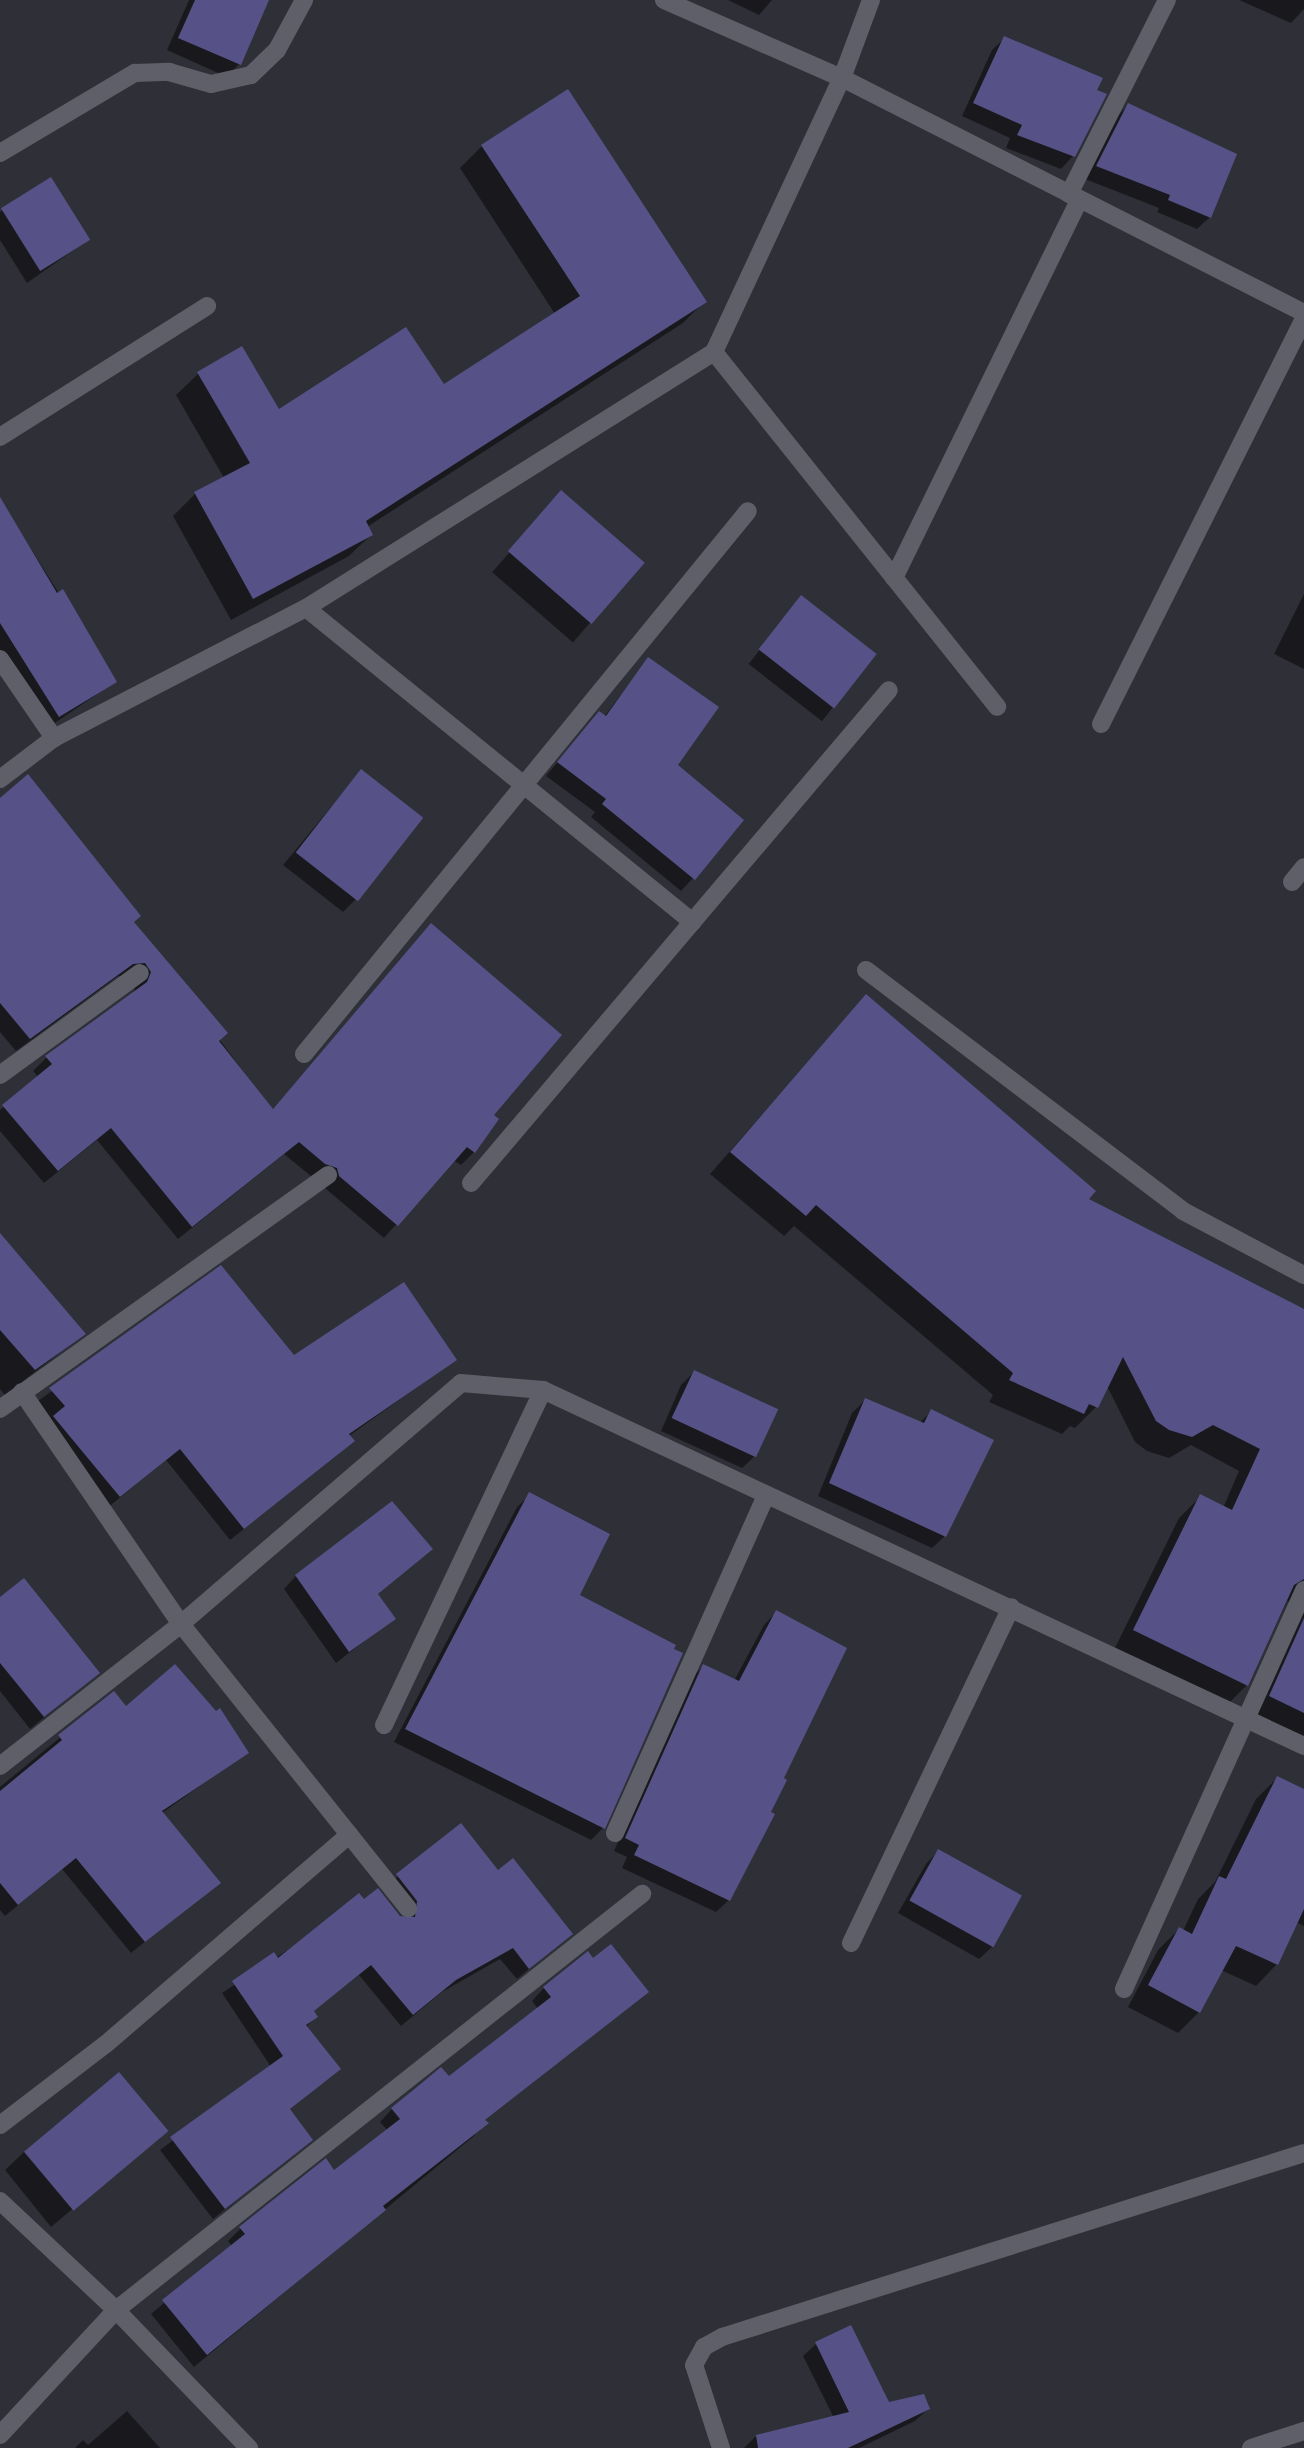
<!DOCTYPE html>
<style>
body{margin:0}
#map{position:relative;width:1304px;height:2448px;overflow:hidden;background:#2f2f38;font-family:"Work Sans",sans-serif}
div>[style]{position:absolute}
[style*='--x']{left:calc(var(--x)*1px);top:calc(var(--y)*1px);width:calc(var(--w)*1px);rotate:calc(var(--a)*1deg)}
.shadow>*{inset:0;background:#0007;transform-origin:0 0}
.building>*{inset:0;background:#565287;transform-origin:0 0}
.minor>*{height:18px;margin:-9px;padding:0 9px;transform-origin:9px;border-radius:9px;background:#5f5f69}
.tertiary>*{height:18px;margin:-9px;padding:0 9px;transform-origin:9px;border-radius:9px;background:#5f5f69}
span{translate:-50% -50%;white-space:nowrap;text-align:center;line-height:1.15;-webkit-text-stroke:5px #25252d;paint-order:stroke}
</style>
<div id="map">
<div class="shadow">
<div style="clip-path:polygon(189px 0,267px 0,239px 64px,227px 77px,167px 50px)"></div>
<div style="clip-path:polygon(728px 0,772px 0,759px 15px)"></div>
<div style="clip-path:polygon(1239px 0,1304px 0,1304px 9px,1291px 23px)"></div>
<div style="clip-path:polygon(1005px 38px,1104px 95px,1073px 156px,1061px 169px,1006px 148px,1010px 138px,962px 116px,992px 50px)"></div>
<div style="clip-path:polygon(1128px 105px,1210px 217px,1197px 229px,1157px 212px,1159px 208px,1085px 179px,1116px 118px)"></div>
<div style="clip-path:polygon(482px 146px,705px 301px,683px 323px,367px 527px,371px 535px,349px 556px,231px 620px,173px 516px,195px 494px,224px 478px,176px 395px,198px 374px,242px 348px,279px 412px,443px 387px,555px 314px,460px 168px)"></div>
<div style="clip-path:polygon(51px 180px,88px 240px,27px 283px,0 240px,0 212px)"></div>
<div style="left:561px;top:493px;width:107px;height:105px;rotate:41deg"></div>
<div style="clip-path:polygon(0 500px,115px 682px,46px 729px,0 655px)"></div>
<div style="clip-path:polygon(1304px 594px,1304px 669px,1274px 654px)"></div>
<div style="left:801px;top:597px;width:93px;height:85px;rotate:38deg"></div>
<div style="clip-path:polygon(648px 659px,676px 765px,693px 878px,681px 891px,591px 817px,595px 812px,546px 776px,587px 726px,604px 717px)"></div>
<div style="clip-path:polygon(361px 771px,355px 900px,343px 912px,283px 865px)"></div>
<div style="clip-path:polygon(0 800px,132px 922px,272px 1110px,431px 926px,491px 1115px,474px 1152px,461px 1165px,453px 1160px,384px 1238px,326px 1189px,324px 1181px,312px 1177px,284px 1154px,178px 1239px,97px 1140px,44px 1183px,0 1131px,0 1110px,39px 1078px,33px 1071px,46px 1058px,134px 993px,136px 979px,118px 976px,16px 1051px,0 1032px)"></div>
<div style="clip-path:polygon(866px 996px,1087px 1200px,1304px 1310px,1304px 1745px,1248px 1718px,1294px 1617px,1288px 1600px,1247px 1685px,1225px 1707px,1113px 1652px,1179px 1518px,1200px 1497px,1223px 1508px,1239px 1471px,1191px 1445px,1169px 1458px,1147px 1451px,1135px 1442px,1107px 1386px,1096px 1407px,1075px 1428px,1070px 1426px,1062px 1434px,989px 1402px,993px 1395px,794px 1226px,784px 1236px,710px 1174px)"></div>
<div style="clip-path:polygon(0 1253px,84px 1334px,5px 1395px,0 1389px)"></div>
<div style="clip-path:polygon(221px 1268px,294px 1357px,455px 1360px,349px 1436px,352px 1441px,340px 1453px,230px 1540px,166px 1460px,106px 1509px,27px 1409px)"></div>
<div style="clip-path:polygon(694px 1372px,755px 1456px,742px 1468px,661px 1431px,681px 1385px)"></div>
<div style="clip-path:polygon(865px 1400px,919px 1423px,932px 1411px,945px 1536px,932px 1548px,818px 1496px,852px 1413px)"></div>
<div style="clip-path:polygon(530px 1495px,577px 1595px,672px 1650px,603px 1828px,591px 1840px,394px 1742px,517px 1507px)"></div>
<div style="clip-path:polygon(431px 1549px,377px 1595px,393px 1619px,336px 1663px,284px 1589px,296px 1576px)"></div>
<div style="clip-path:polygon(0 1600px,98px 1673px,30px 1729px,0 1691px)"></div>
<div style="clip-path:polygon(776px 1612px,781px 1779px,729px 1900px,716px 1912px,622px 1868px,627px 1857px,614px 1851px,691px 1678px,704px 1666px,734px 1681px,764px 1625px)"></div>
<div style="clip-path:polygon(114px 1693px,126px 1708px,247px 1752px,161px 1814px,218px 1883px,131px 1953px,62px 1869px,5px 1916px,0 1910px,0 1787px)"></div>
<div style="clip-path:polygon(1277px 1778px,1304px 1791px,1304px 1926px,1296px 1922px,1277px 1964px,1256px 1986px,1221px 1970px,1199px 2012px,1178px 2033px,1128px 2007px,1158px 1950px,1179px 1929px,1183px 1931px,1198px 1899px,1215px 1882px,1256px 1799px)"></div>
<div style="clip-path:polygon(461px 1826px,497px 1872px,571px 1934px,517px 1979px,500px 1959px,442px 1992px,401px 2026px,359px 1975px,312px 2012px,316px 2017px,306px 2027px,339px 2069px,289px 2110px,311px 2140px,213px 2219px,160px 2150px,271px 2067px,222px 1993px,363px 1901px,406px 1918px,385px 1887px)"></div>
<div style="clip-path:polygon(938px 1851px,992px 1947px,979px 1959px,898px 1913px,926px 1864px)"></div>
<div style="clip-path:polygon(544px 1988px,647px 1992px,484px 2121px,474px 2136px,194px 2367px,151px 2314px,232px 2246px,228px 2241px,241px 2228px,334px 2173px,388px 2131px,380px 2122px,392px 2109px,449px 2079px,538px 2009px,532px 2001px)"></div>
<div style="clip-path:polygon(165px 2131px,51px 2227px,5px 2170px,24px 2152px)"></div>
<div style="clip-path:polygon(851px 2327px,889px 2404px,928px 2409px,915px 2421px,859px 2448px,744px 2448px,755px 2437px,834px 2418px,803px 2356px,816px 2344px)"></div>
<div style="clip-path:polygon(127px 2411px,160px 2448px,75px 2448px,83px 2440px,88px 2445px)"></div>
</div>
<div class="building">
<div style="clip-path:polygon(195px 0,269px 0,241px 65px,178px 38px)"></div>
<div style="clip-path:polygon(1004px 36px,1103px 78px,1097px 90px,1107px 94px,1075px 157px,1017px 135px,1022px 125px,973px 103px)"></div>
<div style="clip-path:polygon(568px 89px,707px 302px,366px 521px,373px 535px,253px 599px,194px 492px,250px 463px,197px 372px,242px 346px,279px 409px,406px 327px,444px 384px,580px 296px,481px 145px)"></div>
<div style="clip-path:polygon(1128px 103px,1237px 154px,1211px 218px,1168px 200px,1170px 195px,1096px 166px)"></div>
<div style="left:51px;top:177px;width:74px;height:59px;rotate:58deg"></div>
<div style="left:561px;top:490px;width:111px;height:81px;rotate:41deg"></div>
<div style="clip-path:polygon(0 497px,57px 593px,63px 589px,117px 682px,59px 717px,0 623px)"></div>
<div style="left:801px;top:595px;width:96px;height:69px;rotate:38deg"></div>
<div style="clip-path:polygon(648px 657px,719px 707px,678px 765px,744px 820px,695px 880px,602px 804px,606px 799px,557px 762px,599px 711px,606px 716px)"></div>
<div style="left:361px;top:769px;width:79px;height:106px;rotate:38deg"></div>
<div style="clip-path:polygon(28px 774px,141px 916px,134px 922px,228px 1033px,219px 1041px,273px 1109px,431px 923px,562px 1035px,494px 1115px,499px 1119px,475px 1153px,467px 1147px,398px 1226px,339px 1176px,337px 1168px,325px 1164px,299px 1142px,192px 1227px,111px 1128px,58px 1171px,2px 1105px,52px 1064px,45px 1056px,147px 982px,151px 972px,145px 963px,133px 964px,30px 1039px,0 1003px,0 798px)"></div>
<div style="clip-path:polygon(866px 994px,1096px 1191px,1089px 1199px,1304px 1309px,1304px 1579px,1294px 1585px,1248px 1686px,1133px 1630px,1200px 1494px,1232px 1510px,1260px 1449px,1213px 1425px,1192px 1437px,1169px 1430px,1156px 1421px,1123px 1357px,1098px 1408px,1089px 1404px,1084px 1414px,1009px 1380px,1013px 1373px,816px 1205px,806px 1216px,730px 1152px)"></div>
<div style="clip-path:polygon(0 1233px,86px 1334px,35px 1370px,0 1330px)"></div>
<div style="clip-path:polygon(221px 1265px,294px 1355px,404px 1282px,457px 1360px,349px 1434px,355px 1441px,244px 1529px,180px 1449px,120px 1497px,53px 1416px,65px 1406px,49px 1388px)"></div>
<div style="left:694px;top:1370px;width:93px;height:53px;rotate:25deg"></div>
<div style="clip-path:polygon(865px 1398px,924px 1423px,931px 1409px,994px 1440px,946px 1537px,829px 1483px)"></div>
<div style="clip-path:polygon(529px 1492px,610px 1534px,580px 1595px,676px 1645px,674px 1649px,683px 1653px,605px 1829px,405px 1729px)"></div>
<div style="clip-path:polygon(392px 1501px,433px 1549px,378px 1594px,396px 1619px,349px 1652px,295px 1575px)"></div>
<div style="clip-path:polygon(24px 1578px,100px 1673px,44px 1717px,0 1663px,0 1597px)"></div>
<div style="clip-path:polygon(776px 1610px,847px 1648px,784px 1778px,787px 1780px,771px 1812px,775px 1814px,730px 1901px,634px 1855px,639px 1845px,625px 1838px,703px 1664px,739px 1681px)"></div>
<div style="clip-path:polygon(1304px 1618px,1304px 1713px,1269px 1696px)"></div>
<div style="clip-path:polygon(175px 1664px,216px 1711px,220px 1708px,249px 1753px,162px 1811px,221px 1883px,145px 1942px,76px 1858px,18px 1905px,0 1883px,0 1791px,62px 1740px,58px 1735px,114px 1691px,126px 1706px)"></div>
<div style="clip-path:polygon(1277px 1776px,1304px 1789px,1304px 1909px,1278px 1965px,1236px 1946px,1200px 2013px,1148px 1985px,1179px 1927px,1192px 1934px,1219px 1876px,1226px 1879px)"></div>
<div style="clip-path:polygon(461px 1823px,498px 1870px,513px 1858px,573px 1934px,529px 1969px,513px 1948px,456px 1980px,413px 2015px,371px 1965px,314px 2011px,318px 2017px,306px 2025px,341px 2069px,290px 2109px,313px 2140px,225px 2209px,170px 2137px,283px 2056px,232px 1981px,274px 1952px,278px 1958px,359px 1893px,364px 1899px,378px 1888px,400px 1916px,415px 1917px,417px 1901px,396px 1874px)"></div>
<div style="left:938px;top:1849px;width:96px;height:59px;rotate:29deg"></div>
<div style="clip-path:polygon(611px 1944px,649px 1992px,485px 2120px,489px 2123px,383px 2206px,386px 2210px,207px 2355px,162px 2300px,245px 2234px,239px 2227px,326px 2158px,334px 2170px,400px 2119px,391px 2108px,417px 2087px,441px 2067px,449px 2076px,551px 1997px,543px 1987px,588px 1951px,593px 1958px)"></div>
<div style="left:119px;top:2072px;width:77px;height:124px;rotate:50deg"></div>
<div style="clip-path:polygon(851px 2325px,889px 2402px,924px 2394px,930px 2409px,848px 2448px,758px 2448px,756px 2435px,849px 2412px,815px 2342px)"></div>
</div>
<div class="minor">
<div style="--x:664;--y:0;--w:194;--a:23.7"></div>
<div style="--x:842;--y:78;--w:518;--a:26.96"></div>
<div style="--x:0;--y:153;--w:157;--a:-30.7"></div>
<div style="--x:135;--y:73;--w:34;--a:-2"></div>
<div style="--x:169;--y:72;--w:44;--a:15.9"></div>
<div style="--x:211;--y:84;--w:41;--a:-12.7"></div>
<div style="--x:251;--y:75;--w:36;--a:-44"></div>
<div style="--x:277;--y:50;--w:57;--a:-61.6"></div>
<div style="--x:1069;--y:194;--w:217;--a:-63.2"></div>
<div style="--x:714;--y:352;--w:454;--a:51.4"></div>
<div style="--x:0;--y:437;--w:245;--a:-32.3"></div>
<div style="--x:894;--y:578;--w:421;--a:-63.9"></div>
<div style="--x:306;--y:608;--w:498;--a:39.1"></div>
<div style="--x:0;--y:659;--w:96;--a:55.6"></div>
<div style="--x:1101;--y:724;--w:454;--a:-63.4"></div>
<div style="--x:0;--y:779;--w:68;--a:-37.2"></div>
<div style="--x:54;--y:738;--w:284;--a:-27.3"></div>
<div style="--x:306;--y:608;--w:482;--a:-32.1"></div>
<div style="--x:714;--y:352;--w:302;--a:-65"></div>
<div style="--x:842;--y:78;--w:83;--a:-69.6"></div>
<div style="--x:1292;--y:882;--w:19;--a:-51"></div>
<div style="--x:866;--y:970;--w:398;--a:37.2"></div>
<div style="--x:1183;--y:1211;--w:137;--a:27.9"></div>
<div style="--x:304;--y:1054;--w:701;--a:-50.73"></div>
<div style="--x:0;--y:1075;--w:173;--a:-36.1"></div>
<div style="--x:471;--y:1183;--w:646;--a:-49.71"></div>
<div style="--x:22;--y:1392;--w:281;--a:55.6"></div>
<div style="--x:181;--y:1624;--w:364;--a:51.4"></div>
<div style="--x:0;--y:1409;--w:403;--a:-35.5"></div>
<div style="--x:384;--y:1725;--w:371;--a:-64.6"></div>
<div style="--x:0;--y:1766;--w:230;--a:-38.1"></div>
<div style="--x:181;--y:1624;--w:369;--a:-40.7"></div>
<div style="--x:461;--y:1383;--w:82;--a:4.9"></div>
<div style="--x:543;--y:1390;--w:840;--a:25.07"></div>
<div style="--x:615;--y:1833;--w:370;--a:-65.9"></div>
<div style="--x:851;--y:1943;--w:372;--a:-64.5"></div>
<div style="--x:1124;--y:1989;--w:438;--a:-65.7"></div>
<div style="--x:0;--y:2125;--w:133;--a:-37.4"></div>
<div style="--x:106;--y:2044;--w:321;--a:-40.7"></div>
<div style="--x:0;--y:2435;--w:171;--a:-47.1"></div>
<div style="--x:116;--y:2310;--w:671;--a:-38.34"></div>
<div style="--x:721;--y:2448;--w:87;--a:-108"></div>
<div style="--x:694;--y:2365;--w:21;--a:-61"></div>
<div style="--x:704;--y:2347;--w:21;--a:-29"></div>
<div style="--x:722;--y:2337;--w:610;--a:-17.54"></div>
<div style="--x:1251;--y:2448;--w:56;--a:-17.8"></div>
</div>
<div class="tertiary">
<div style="--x:0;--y:2201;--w:159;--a:43.2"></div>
<div style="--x:116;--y:2310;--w:192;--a:46.1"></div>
</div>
</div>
